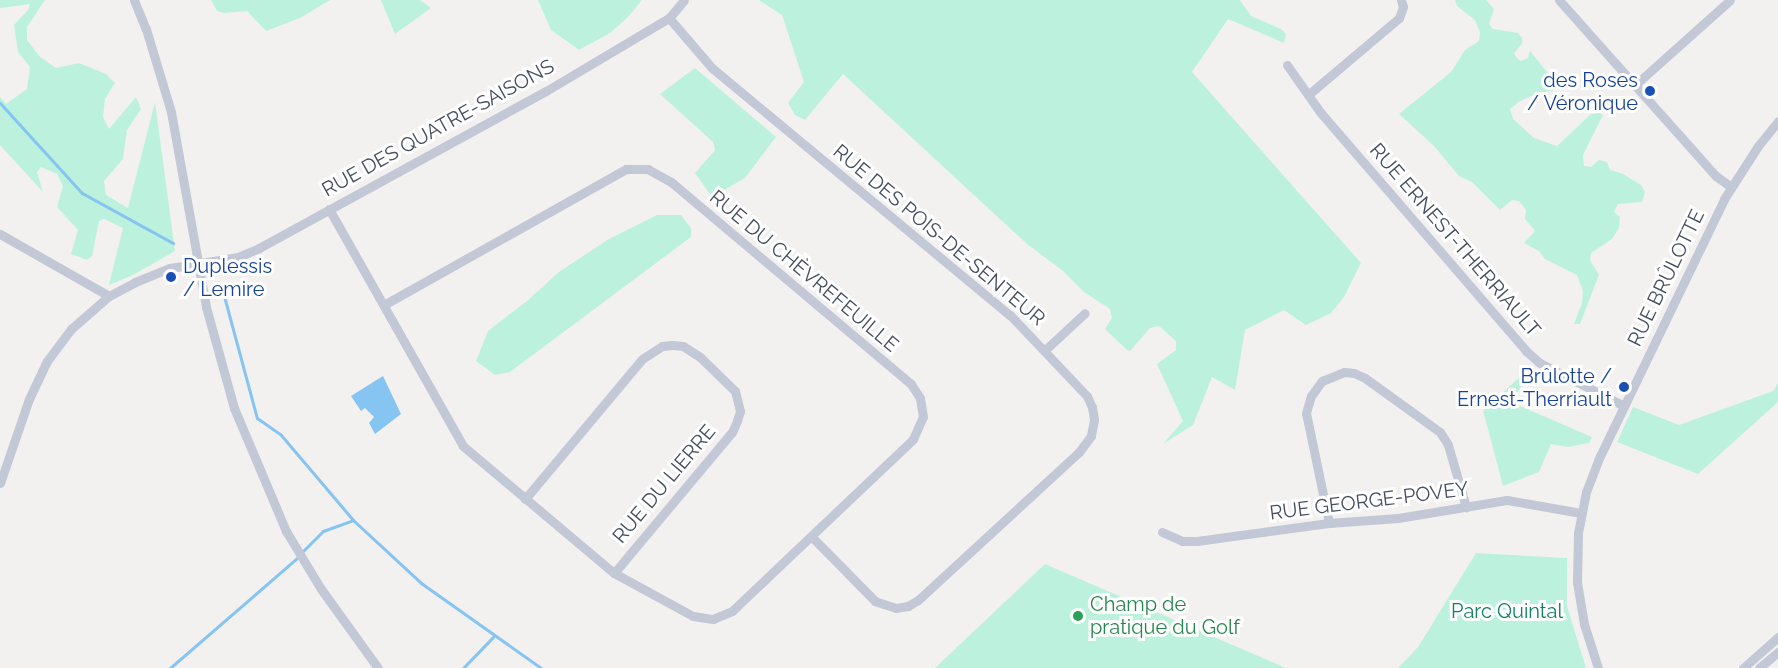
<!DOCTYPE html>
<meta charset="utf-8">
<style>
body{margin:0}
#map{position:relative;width:1778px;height:668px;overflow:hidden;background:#f3f0f0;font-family:Raleway,sans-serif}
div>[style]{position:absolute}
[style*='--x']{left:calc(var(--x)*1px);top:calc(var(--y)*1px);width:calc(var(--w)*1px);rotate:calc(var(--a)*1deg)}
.green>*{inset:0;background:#bcf2dd}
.water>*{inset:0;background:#86c4f2}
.stream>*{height:3px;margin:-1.5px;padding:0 1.5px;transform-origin:1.5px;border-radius:1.5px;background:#86c4f2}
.minor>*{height:9px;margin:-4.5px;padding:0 4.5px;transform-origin:4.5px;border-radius:4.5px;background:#c3c8d6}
.dots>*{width:16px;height:16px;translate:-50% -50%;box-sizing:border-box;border:3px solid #fff;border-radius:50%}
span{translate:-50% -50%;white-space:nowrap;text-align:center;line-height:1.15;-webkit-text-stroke:6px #fff;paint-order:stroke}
.transit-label{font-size:20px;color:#164399}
.right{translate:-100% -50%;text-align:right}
.left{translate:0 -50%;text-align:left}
.street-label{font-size:20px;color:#464e5f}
.leisure-label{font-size:20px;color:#27864d}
.park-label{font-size:20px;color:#118162}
</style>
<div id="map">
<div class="green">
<div style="clip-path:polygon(0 0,45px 0,27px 27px,27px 40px,40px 57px,56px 68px,79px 63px,106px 74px,115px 83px,105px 99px,103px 117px,109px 129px,136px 97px,141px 109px,127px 130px,123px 159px,104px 181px,106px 195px,128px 208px,155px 102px,175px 251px,133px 275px,109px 285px,123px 228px,104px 219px,99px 221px,92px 256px,87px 260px,71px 254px,78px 230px,57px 207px,63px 186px,57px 174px,41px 167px,37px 172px,43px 192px,0 145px,0 97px,6px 104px,27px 89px,30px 67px,18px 52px,14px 25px,28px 10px,30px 4px,0 8px)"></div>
<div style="clip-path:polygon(211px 0,330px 0,300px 18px,266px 31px,247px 11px,224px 13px,217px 11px)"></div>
<div style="clip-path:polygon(381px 0,420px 0,431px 8px,395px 34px)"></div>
<div style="clip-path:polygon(538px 0,642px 0,628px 17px,610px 33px,579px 50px,551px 30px)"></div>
<div style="clip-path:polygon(759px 0,1240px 0,1251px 16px,1281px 29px,1286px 34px,1284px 43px,1228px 19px,1192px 72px,1361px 263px,1344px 297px,1331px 313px,1306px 325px,1284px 310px,1245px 330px,1235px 390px,1212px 377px,1193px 425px,1163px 444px,1183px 421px,1157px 364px,1176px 350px,1176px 341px,1159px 326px,1150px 328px,1130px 351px,1127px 350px,1105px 329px,1112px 318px,1110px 309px,1084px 292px,1063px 271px,1027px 244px,843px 74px,805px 120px,795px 115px,788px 103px,804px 82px,782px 15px)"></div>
<div style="clip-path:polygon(1455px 0,1486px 0,1494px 9px,1489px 24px,1493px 29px,1518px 33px,1522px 38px,1522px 44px,1514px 53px,1517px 58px,1521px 61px,1528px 58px,1530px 51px,1561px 89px,1536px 94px,1520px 101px,1510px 109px,1513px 119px,1534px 138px,1557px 146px,1591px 114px,1600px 113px,1603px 115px,1583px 155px,1584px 166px,1591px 167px,1599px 160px,1607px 162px,1610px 170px,1623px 174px,1641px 185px,1645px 192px,1642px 202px,1618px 204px,1614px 212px,1620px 217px,1619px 228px,1612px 239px,1591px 253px,1590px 260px,1599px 275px,1580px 324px,1574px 324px,1582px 303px,1583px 291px,1577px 275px,1545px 259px,1539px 251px,1524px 243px,1535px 231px,1525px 219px,1526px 210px,1519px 201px,1512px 200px,1500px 210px,1472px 182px,1459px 176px,1434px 146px,1399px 114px,1451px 72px,1465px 50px,1479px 41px,1480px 32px,1475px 20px,1457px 6px)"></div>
<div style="clip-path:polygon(695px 68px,776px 137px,745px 178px,712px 197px,695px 173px,715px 150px,713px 142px,660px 94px)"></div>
<div style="clip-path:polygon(657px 215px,681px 215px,691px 228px,691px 237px,510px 372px,495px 375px,476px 361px,488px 331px,527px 301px,559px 272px,609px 239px)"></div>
<div style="clip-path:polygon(1529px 369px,1513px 403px,1592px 437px,1589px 443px,1568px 447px,1551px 444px,1539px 472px,1503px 486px,1483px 410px)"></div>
<div style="clip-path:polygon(1778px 383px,1778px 402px,1698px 474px,1617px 442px,1633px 407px,1679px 425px,1773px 391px)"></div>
<div style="clip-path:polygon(1476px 553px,1567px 558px,1567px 606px,1586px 668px,1398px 668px,1418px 647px)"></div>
<div style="clip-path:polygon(1045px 564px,1286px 668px,935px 668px)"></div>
</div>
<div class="water">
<div style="clip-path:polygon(383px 376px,401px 414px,375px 434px,369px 423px,374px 417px,365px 408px,361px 411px,351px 396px)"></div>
</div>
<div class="stream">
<div style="--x:0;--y:103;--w:122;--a:47.7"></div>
<div style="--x:82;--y:193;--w:104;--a:28.8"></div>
<div style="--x:221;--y:285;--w:138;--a:74.9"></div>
<div style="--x:257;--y:418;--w:29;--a:35"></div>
<div style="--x:281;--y:435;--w:111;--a:49.7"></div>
<div style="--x:353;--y:520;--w:93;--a:42.8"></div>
<div style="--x:421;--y:583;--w:147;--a:35.3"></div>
<div style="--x:302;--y:552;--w:30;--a:-45"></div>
<div style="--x:323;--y:531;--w:32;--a:-20"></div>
<div style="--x:170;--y:668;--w:169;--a:-40.9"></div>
<div style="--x:463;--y:668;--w:43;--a:-45.9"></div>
</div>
<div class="minor">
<div style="--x:134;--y:0;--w:31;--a:68"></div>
<div style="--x:146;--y:29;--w:87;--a:73.2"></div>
<div style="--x:171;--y:112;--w:198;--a:79.8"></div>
<div style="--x:206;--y:307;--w:105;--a:74.5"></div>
<div style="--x:234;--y:408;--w:134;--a:67.1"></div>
<div style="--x:286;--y:531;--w:68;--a:58.9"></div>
<div style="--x:321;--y:589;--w:97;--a:54.2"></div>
<div style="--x:1559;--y:0;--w:236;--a:48.3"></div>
<div style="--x:1716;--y:176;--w:19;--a:36"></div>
<div style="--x:669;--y:18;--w:66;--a:49.3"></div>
<div style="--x:712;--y:68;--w:387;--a:39.7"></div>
<div style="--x:1010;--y:315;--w:112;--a:46.5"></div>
<div style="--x:1087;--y:396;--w:12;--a:66"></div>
<div style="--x:1092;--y:407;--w:13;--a:81"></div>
<div style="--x:1094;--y:420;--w:16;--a:101"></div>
<div style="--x:1091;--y:436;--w:20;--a:127"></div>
<div style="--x:1079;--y:452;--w:219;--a:137.4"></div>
<div style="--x:918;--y:600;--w:12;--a:149"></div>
<div style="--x:908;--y:606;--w:12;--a:171"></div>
<div style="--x:896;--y:608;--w:22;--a:-162"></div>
<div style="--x:875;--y:601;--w:91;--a:-134.6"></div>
<div style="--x:1287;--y:65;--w:57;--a:54.9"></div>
<div style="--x:1320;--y:112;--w:316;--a:49.2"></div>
<div style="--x:1526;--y:351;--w:18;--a:41"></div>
<div style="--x:1540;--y:363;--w:94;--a:27.1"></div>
<div style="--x:1635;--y:85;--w:127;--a:-41.8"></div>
<div style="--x:1309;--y:94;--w:118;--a:-40.2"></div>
<div style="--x:1399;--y:18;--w:12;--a:-70"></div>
<div style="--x:1403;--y:7;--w:7;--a:-106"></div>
<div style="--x:329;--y:209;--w:272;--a:60.5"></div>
<div style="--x:463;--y:446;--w:197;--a:40.1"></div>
<div style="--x:614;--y:573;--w:90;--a:28.6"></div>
<div style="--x:693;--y:616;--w:20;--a:9"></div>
<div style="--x:713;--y:619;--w:21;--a:-23"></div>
<div style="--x:732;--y:611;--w:250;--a:-43.5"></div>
<div style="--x:913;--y:439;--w:24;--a:-66"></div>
<div style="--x:923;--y:417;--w:19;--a:-99"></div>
<div style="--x:920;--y:398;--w:17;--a:-123"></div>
<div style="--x:911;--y:384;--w:314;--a:-139.9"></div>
<div style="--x:671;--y:182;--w:26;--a:-151"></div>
<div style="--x:648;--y:169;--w:22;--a:180"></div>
<div style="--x:626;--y:169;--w:278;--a:150.7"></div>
<div style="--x:0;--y:234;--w:125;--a:29.6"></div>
<div style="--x:1045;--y:350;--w:54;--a:-42.8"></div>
<div style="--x:0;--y:483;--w:89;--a:-71"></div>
<div style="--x:29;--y:399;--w:42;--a:-64.7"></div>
<div style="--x:47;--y:361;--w:40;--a:-53"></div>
<div style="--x:71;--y:329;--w:50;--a:-41"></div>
<div style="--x:109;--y:296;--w:30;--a:-28"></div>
<div style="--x:135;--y:282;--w:38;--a:-22"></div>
<div style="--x:170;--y:268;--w:69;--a:-9.2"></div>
<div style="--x:238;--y:257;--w:23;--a:-23"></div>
<div style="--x:259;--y:248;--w:327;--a:-28.7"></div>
<div style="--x:546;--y:91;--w:143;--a:-30.7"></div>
<div style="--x:669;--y:18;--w:23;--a:-50"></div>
<div style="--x:525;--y:499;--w:182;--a:-50.1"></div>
<div style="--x:642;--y:359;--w:24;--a:-33"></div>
<div style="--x:662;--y:346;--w:10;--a:-6"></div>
<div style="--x:672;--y:345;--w:11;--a:5"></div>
<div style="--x:683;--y:346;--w:20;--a:33"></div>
<div style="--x:700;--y:357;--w:49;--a:44.2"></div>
<div style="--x:735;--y:391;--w:21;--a:76"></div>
<div style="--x:740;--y:411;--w:10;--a:107"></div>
<div style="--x:737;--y:421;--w:12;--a:114"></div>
<div style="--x:732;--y:432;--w:184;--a:129.9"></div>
<div style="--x:1329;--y:523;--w:112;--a:-101.8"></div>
<div style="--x:1306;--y:413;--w:18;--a:-74"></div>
<div style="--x:1311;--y:396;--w:19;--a:-54"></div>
<div style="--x:1322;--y:381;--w:24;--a:-22"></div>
<div style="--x:1344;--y:372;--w:10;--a:6"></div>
<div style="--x:1354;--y:373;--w:12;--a:24"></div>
<div style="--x:1365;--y:378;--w:92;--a:35.8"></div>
<div style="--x:1440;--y:432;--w:15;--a:58"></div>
<div style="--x:1448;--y:445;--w:65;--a:73.8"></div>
<div style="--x:1162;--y:532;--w:22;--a:24"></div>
<div style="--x:1182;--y:541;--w:15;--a:0"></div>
<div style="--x:1197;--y:541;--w:133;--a:-7.8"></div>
<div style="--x:1329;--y:523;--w:69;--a:-4.1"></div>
<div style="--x:1398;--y:518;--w:110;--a:-9.4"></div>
<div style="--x:1507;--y:500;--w:75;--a:10"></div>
<div style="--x:1598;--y:668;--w:46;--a:-107.7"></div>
<div style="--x:1584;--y:624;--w:43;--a:-99.5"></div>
<div style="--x:1577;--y:582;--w:49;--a:-88.8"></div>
<div style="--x:1578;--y:533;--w:42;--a:-79"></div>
<div style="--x:1586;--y:492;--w:39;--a:-69"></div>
<div style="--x:1600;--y:456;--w:285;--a:-64.2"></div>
<div style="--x:1724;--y:199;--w:63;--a:-57.3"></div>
<div style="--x:1758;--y:146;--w:32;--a:-51"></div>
<div style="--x:1743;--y:668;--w:47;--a:-41.5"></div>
<div style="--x:1759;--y:668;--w:25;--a:-40"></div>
</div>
<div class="dots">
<div style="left:1650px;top:91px;background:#1a4fb4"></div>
<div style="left:171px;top:277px;background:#1a4fb4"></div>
<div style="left:1624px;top:387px;background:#1a4fb4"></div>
<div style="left:1078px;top:616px;background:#2e9e5b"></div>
</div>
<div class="transit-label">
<span class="right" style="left:1638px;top:92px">des Roses<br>/ Véronique</span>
<span class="left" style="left:183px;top:278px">Duplessis<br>/ Lemire</span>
<span class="right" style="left:1612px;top:388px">Brûlotte /<br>Ernest-Therriault</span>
</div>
<div class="street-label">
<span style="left:438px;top:128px;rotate:-29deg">RUE DES QUATRE-SAISONS</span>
<span style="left:939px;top:235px;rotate:40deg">RUE DES POIS-DE-SENTEUR</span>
<span style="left:1455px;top:240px;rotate:49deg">RUE ERNEST-THERRIAULT</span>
<span style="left:804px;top:271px;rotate:40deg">RUE DU CHÈVREFEUILLE</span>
<span style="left:1666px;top:278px;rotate:-64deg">RUE BRÛLOTTE</span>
<span style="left:664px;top:484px;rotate:-50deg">RUE DU LIERRE</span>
<span style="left:1369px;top:501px;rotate:-7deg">RUE GEORGE-POVEY</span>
</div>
<div class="leisure-label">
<span class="left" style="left:1090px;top:616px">Champ de<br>pratique du Golf</span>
</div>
<div class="park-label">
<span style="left:1507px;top:611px">Parc Quintal</span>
</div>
</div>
